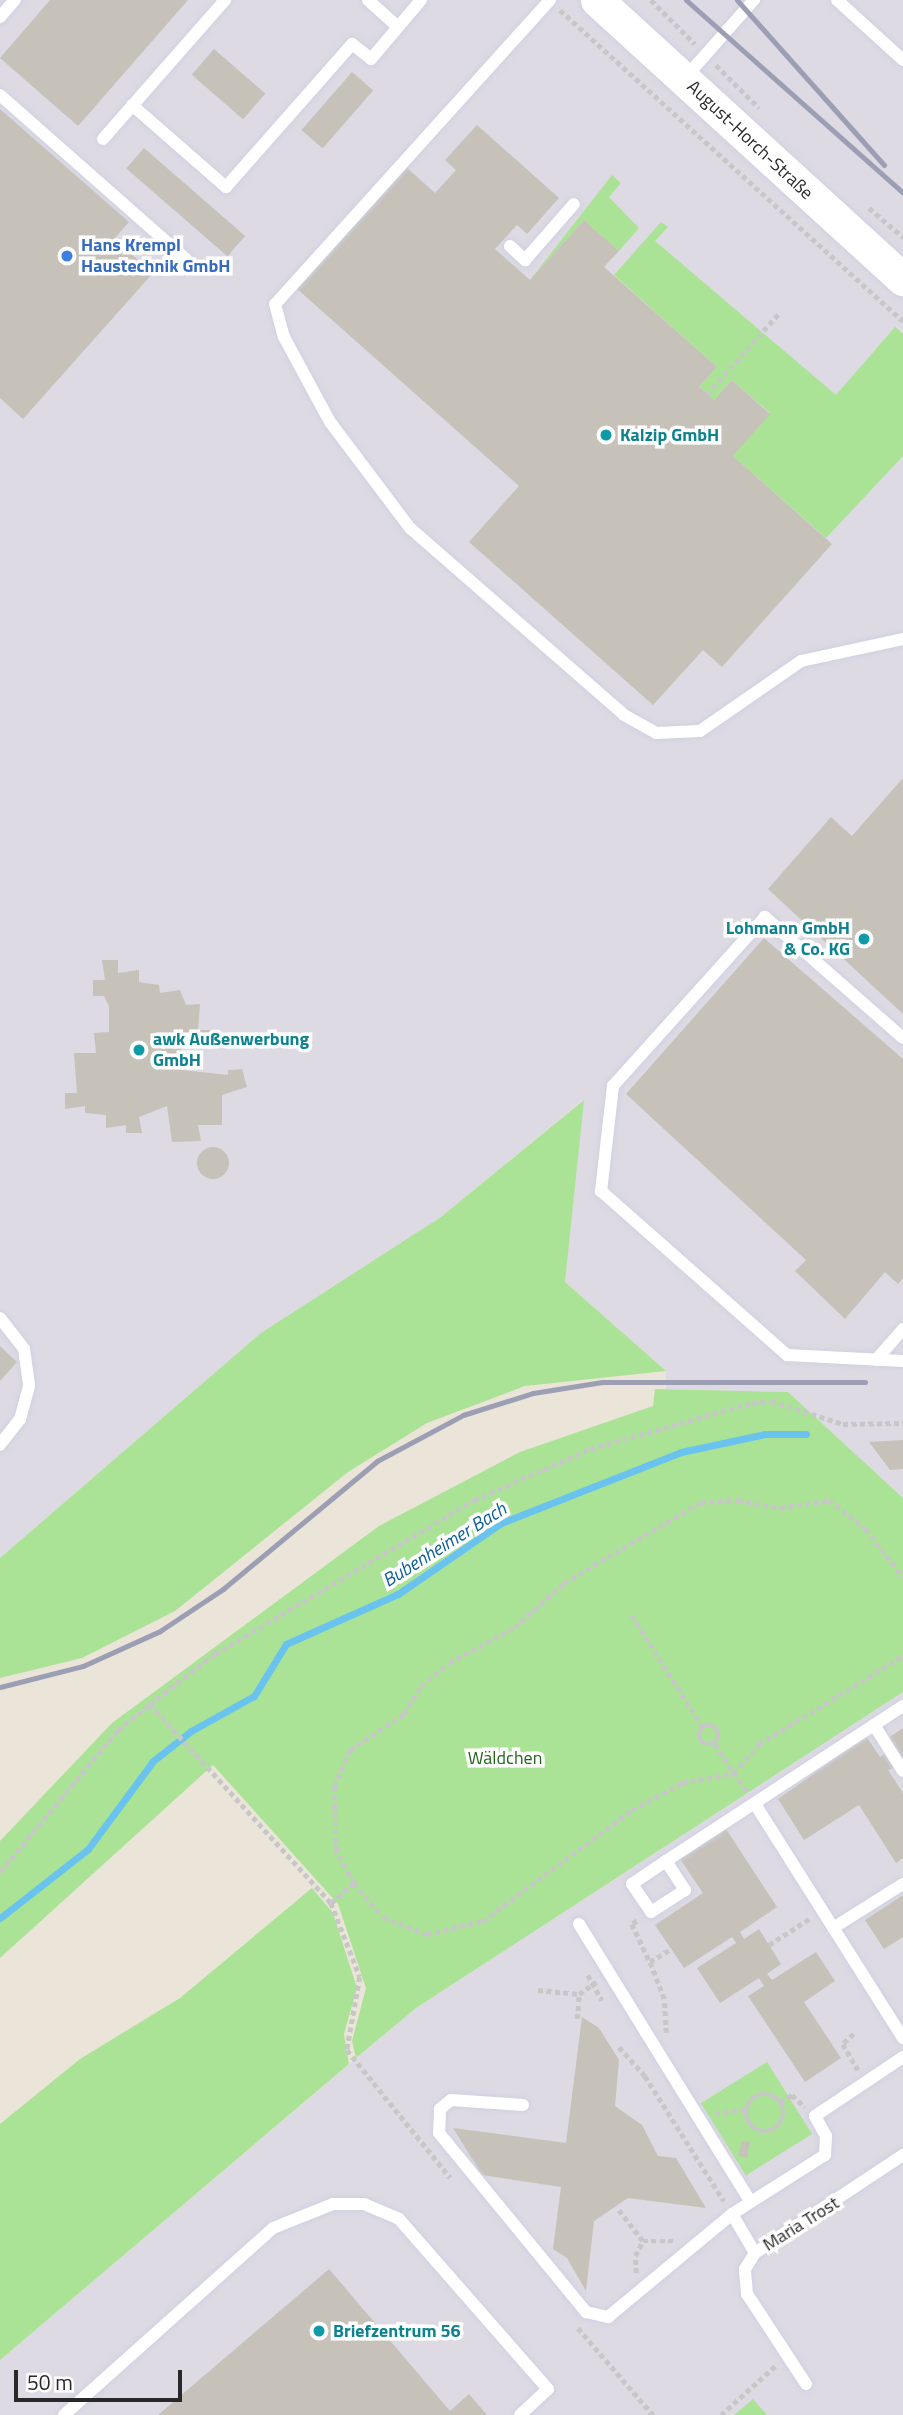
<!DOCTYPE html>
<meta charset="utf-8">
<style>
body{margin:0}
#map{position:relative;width:903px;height:2415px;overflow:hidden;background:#ebe4d9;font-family:"Titillium Web",sans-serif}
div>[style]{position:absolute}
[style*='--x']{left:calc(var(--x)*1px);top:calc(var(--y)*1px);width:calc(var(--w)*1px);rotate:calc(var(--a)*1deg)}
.industrial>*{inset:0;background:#dddae3}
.green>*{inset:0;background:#aae395;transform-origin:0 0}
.stream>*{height:7px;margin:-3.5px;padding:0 3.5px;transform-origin:3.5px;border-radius:3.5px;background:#6ac3ef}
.building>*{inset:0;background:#c6c1b9;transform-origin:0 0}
.round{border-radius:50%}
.path>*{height:4.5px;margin-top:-2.25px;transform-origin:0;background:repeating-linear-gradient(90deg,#c7c7c7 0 5px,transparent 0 8.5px)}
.path>.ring{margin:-2.25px;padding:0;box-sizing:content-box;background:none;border:4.5px solid #c7c7c7;border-radius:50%}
.roads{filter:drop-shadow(0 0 2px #cfd1e2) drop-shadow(0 0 2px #cfd1e2)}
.lane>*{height:12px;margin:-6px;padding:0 6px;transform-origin:6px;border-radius:6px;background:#fff}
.secondary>*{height:33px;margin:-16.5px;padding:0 16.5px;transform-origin:16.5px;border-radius:16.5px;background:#fff}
.rail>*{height:5px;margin:-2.5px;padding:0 2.5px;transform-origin:2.5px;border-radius:2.5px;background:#9c9eb3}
.dots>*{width:19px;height:19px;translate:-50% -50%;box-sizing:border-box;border:4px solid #fff;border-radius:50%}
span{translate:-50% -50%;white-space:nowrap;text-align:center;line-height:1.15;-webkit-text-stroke:7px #fff;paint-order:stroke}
.street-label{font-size:18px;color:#282828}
.shop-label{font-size:18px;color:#366cbe;font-weight:700}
.left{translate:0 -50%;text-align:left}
.culture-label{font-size:18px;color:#0d838f;font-weight:700}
.right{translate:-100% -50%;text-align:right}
.park-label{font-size:18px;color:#236519}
.water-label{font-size:19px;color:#0c5f98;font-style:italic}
.scale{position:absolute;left:14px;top:2370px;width:168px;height:32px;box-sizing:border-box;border:4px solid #282828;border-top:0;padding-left:9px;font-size:21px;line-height:24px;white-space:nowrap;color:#282828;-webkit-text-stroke:5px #fff;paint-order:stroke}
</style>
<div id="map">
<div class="industrial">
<div style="clip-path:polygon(0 0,903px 0,903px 1498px,788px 1392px,666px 1389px,666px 1371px,565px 1282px,583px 1100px,441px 1217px,261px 1333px,0 1558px)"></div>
<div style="clip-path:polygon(903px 1692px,903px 2415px,0 2415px,0 2360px,416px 2008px)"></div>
</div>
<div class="green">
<div style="clip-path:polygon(612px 175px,621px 183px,609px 197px,639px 228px,619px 251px,584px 220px,530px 280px)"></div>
<div style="clip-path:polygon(661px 222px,668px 227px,655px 241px,836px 395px,895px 327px,903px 334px,903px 456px,826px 538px,733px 456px,770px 413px,732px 380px,714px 400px,699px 387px,717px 367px,614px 275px)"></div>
<div style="clip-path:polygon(584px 1100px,565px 1282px,666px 1371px,525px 1386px,427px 1423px,348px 1472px,175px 1611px,82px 1658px,0 1678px,0 1558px,261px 1333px,441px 1217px)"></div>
<div style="clip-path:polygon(655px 1389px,788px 1392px,903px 1498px,903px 1692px,416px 2008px,356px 2058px,352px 2041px,366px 1988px,338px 1904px,213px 1765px,0 1958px,0 1841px,112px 1723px,379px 1526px,520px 1452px,653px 1406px)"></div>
<div style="clip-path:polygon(312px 1888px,333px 1913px,357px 1988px,344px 2034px,349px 2064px,0 2360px,0 2124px,80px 2059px,180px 1998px)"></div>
<div style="left:767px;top:2062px;width:85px;height:78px;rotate:58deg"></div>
<div style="clip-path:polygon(753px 2399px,767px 2415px,734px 2415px)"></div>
</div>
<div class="stream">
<div style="--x:0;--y:1918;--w:112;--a:-38.1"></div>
<div style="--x:88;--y:1849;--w:109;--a:-53.5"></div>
<div style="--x:153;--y:1761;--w:48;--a:-38.3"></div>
<div style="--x:191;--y:1731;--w:72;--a:-29.1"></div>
<div style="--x:254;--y:1696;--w:61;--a:-58.4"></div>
<div style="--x:286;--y:1644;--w:123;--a:-24.1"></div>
<div style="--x:398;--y:1594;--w:125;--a:-34.6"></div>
<div style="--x:501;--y:1523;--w:193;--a:-21.5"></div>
<div style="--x:681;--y:1452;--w:86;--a:-12.1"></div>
<div style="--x:765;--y:1434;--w:41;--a:0"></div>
</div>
<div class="building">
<div style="clip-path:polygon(50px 0,188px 0,78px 126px,0 58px)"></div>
<div style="left:214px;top:49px;width:68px;height:34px;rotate:41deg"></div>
<div style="left:352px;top:72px;width:28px;height:77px;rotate:41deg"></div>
<div style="clip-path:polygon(0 109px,129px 222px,114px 239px,153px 273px,23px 419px,0 398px)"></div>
<div style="clip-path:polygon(477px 125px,559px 198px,527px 234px,517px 225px,495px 249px,530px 280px,584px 220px,619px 251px,604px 267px,717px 367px,699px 387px,714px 400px,732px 380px,770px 414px,733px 456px,832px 544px,722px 667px,703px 650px,653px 705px,469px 542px,519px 486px,296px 288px,405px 166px,435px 193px,456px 170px,445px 160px)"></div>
<div style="left:144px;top:148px;width:134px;height:27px;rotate:41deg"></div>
<div style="clip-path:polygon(903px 778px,903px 1014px,768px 889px,831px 817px,852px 836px)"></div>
<div style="clip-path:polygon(764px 938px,903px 1059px,903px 1278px,898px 1284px,885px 1272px,845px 1319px,795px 1271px,806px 1260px,626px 1094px)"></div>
<div style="clip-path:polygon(102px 960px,118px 960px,118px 973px,139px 970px,139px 982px,159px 985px,160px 993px,180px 990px,186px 1005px,200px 1004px,198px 1030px,211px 1030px,211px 1045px,181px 1045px,182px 1070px,228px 1075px,228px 1070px,242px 1069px,247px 1087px,222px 1095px,222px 1125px,198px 1125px,201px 1141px,172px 1142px,167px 1106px,139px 1117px,142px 1133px,126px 1133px,126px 1125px,106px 1128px,106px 1115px,85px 1113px,85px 1106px,65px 1109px,65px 1093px,77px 1093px,74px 1053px,96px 1053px,94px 1033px,109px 1032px,109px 1006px,104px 996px,93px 996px,93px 980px,105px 980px)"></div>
<div class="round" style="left:197px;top:1147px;width:32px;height:32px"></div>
<div style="clip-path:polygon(0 1346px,17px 1362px,0 1381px)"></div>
<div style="clip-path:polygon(903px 1440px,903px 1469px,890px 1470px,869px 1442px)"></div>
<div style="clip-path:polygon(903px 1728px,903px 1764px,888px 1770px,903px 1793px,903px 1858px,896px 1863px,859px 1805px,804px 1840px,778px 1799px,866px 1736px,880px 1757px,893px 1749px,887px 1739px)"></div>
<div style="clip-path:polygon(726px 1829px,777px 1907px,740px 1932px,744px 1939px,759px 1929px,781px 1964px,767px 1974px,772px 1980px,816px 1952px,835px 1981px,804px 2002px,841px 2058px,805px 2082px,748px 1996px,764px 1986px,759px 1978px,720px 2003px,697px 1968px,736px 1943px,732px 1937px,684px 1968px,655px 1925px,703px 1893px,680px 1859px)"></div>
<div style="clip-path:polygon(903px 1895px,903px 1937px,884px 1949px,865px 1920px)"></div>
<div style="clip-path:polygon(582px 2017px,599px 2028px,619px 2060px,615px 2106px,642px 2125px,658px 2156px,676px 2158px,706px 2208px,628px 2198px,594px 2221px,586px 2291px,567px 2258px,553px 2249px,561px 2187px,482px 2175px,453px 2128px,566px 2143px)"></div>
<div style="clip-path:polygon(742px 2141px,750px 2142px,747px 2158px,738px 2156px)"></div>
<div style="clip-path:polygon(329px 2269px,450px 2411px,469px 2394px,487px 2415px,158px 2415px)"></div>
</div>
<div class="path">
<div style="--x:651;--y:0;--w:62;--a:45"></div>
<div style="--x:560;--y:10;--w:463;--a:42.2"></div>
<div style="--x:716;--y:65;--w:61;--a:45"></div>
<div style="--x:869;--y:208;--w:45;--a:40.5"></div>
<div style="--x:707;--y:394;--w:110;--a:-48.3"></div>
<div style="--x:632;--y:1615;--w:131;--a:57.8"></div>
<div style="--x:150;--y:1704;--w:269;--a:47.7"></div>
<div style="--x:331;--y:1903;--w:79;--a:68.6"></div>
<div style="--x:360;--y:1977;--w:74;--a:100.1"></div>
<div style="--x:347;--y:2050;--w:164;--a:51"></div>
<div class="ring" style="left:699px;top:1725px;width:15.5px;height:15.5px"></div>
<div style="--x:715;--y:1744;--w:35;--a:57"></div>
<div style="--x:734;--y:1773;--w:38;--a:-49"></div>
<div style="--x:759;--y:1744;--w:169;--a:-31.4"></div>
<div style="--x:0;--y:1872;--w:185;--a:-50.3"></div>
<div style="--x:118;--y:1730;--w:41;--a:-39.1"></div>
<div style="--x:150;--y:1704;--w:82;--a:-37.6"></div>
<div style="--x:215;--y:1654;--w:301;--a:-30.7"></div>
<div style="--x:474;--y:1500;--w:127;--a:-23.7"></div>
<div style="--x:590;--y:1449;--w:168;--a:-15.9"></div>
<div style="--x:752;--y:1403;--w:19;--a:-6"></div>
<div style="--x:771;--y:1401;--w:76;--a:17.7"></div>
<div style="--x:843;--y:1424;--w:60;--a:-1"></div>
<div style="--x:354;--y:1883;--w:37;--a:-119"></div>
<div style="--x:336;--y:1851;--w:65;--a:-91.8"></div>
<div style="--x:334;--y:1786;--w:39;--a:-66"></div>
<div style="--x:350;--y:1750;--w:65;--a:-33.7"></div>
<div style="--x:404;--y:1714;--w:33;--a:-59"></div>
<div style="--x:421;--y:1686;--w:36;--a:-39"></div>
<div style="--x:449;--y:1663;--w:75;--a:-28.6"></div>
<div style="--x:515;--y:1627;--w:66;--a:-41.9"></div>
<div style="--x:564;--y:1583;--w:159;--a:-30.6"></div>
<div style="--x:701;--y:1502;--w:37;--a:-3"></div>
<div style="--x:738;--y:1500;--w:43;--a:10.8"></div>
<div style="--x:780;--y:1508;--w:50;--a:-9.3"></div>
<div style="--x:829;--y:1500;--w:47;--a:38.1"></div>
<div style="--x:866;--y:1529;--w:61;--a:52.4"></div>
<div style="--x:331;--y:1903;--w:30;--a:-41"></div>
<div style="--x:354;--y:1883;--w:45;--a:49.5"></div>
<div style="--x:383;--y:1917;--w:47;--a:21.1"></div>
<div style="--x:427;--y:1934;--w:57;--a:-13.1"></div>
<div style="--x:483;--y:1921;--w:186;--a:-36.7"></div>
<div style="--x:632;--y:1810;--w:57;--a:-28.4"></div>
<div style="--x:682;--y:1783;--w:53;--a:-10.9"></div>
<div style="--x:734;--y:1773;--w:22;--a:54"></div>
<div style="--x:637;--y:1921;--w:6;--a:149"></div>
<div style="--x:632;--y:1924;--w:42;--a:64.7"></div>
<div style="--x:769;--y:1945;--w:48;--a:-33"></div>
<div style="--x:588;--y:1975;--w:29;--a:61"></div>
<div style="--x:538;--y:1990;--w:41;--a:5.6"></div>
<div style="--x:579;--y:1994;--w:21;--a:-35"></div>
<div style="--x:577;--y:2019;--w:25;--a:-85"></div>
<div style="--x:666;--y:2033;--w:34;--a:-93"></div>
<div style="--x:664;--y:1999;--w:40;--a:-111"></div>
<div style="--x:650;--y:1962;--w:25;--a:-32"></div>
<div style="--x:854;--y:2034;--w:15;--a:138"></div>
<div style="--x:843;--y:2044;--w:30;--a:60"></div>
<div style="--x:619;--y:2047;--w:39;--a:48"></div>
<div style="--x:645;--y:2076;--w:148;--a:57.7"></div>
<div class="ring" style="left:746px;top:2094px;width:33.5px;height:33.5px"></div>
<div style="--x:780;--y:2102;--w:14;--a:-30"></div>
<div style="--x:792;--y:2095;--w:18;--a:43"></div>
<div style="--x:715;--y:2113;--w:30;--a:-6"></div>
<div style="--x:619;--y:2210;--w:39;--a:52"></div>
<div style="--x:636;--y:2273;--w:17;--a:-93"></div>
<div style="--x:635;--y:2256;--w:17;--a:-62"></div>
<div style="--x:643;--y:2241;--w:32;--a:0"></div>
<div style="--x:578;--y:2328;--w:115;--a:49.2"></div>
<div style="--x:721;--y:2415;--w:73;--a:-42.2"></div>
</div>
<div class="roads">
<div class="lane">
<div style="--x:368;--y:0;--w:40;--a:42"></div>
<div style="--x:550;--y:0;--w:410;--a:132.1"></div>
<div style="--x:275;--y:304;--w:34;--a:75"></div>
<div style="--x:284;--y:337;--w:97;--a:61.6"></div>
<div style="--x:330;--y:422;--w:133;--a:53"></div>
<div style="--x:410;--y:528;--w:284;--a:41.1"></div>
<div style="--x:624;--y:715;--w:37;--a:29"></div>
<div style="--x:656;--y:733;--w:44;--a:-2.6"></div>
<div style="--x:700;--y:731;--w:123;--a:-34.7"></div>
<div style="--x:801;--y:661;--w:104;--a:-12.2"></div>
<div style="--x:837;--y:0;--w:89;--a:42.3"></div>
<div style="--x:0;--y:17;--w:23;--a:-49"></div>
<div style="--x:684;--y:79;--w:106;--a:-48.5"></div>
<div style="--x:0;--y:95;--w:248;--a:41.4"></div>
<div style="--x:132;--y:105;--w:125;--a:41.1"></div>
<div style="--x:226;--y:187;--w:191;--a:-48.6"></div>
<div style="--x:352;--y:44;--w:24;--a:38"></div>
<div style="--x:371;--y:59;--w:77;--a:-49.7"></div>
<div style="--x:103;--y:139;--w:185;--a:-48.7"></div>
<div style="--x:510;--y:246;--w:21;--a:43"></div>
<div style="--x:525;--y:260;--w:74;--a:-48.8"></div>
<div style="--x:903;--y:1038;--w:184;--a:-138.8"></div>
<div style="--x:765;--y:917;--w:227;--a:132"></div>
<div style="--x:613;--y:1086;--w:106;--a:96.5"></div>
<div style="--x:601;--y:1191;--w:248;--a:41.4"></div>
<div style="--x:787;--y:1355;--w:116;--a:3"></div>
<div style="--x:0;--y:1318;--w:39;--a:52"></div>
<div style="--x:24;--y:1349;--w:37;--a:82"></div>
<div style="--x:29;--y:1386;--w:34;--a:105"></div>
<div style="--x:20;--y:1419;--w:33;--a:128"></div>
<div style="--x:876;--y:1360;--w:41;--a:-48.9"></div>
<div style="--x:874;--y:1725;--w:54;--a:57.8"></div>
<div style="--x:755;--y:1804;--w:277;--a:57.7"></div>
<div style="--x:666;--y:1861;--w:35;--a:57"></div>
<div style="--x:685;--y:1890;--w:40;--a:147.1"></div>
<div style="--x:651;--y:1912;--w:34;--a:-124"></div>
<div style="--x:632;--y:1884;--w:41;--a:-34.1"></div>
<div style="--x:666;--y:1861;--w:283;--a:-33.2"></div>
<div style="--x:579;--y:1924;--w:326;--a:58.3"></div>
<div style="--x:833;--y:1928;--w:83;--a:-32.2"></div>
<div style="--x:523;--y:2105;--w:72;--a:-176"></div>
<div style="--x:451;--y:2100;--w:14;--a:141"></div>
<div style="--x:440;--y:2109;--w:24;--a:92"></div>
<div style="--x:439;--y:2133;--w:232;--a:50.6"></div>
<div style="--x:586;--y:2312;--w:23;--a:13"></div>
<div style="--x:608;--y:2317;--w:161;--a:-39.7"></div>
<div style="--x:732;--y:2214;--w:110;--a:-32.4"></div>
<div style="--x:825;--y:2155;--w:19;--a:-87"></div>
<div style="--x:826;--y:2136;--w:23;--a:-119"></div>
<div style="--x:815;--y:2116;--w:106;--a:-33.8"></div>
<div style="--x:732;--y:2214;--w:45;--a:59.5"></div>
<div style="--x:806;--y:2384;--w:108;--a:-123.2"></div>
<div style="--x:747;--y:2294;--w:25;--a:-95"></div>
<div style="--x:745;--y:2269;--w:19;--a:-58"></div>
<div style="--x:755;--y:2253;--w:178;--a:-33.5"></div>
<div style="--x:64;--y:2415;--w:280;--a:-41.8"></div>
<div style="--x:273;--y:2228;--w:65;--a:-21.8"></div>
<div style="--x:333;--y:2204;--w:31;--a:0"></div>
<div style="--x:364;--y:2204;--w:38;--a:23"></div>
<div style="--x:399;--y:2219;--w:226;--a:48.8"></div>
<div style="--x:548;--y:2389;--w:38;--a:137"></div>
</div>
<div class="secondary">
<div style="--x:597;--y:0;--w:414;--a:42.4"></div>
</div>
</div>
<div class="rail">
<div style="--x:686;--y:0;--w:290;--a:41.6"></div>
<div style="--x:737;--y:0;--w:221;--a:48.3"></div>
<div style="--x:0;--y:1687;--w:86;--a:-14.2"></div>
<div style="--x:83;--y:1666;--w:85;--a:-24.4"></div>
<div style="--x:160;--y:1631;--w:76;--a:-33.7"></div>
<div style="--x:223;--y:1589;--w:200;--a:-39.7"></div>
<div style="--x:377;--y:1461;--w:98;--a:-28.1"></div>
<div style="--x:463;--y:1415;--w:73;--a:-17.4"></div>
<div style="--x:533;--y:1393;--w:70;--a:-9.1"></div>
<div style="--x:602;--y:1382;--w:263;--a:0"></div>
</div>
<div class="dots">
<div style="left:67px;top:256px;background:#3f7fe0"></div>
<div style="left:606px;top:435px;background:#0f9aa8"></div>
<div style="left:864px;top:939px;background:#0f9aa8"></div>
<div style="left:139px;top:1050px;background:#0f9aa8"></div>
<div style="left:319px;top:2331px;background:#0f9aa8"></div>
</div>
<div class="street-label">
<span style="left:750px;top:140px;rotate:43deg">August-Horch-Straße</span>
<span style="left:801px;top:2224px;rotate:-32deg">Maria Trost</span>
</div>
<div class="shop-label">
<span class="left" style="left:81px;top:256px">Hans Krempl<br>Haustechnik GmbH</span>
</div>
<div class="culture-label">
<span class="left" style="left:620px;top:435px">Kalzip GmbH</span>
<span class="right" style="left:850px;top:939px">Lohmann GmbH<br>&amp; Co. KG</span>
<span class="left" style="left:153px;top:1050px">awk Außenwerbung<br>GmbH</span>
<span class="left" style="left:333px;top:2331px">Briefzentrum 56</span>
</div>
<div class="park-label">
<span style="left:505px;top:1758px">Wäldchen</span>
</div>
<div class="water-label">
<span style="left:444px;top:1544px;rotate:-32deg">Bubenheimer Bach</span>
</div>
<div class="scale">50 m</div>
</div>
